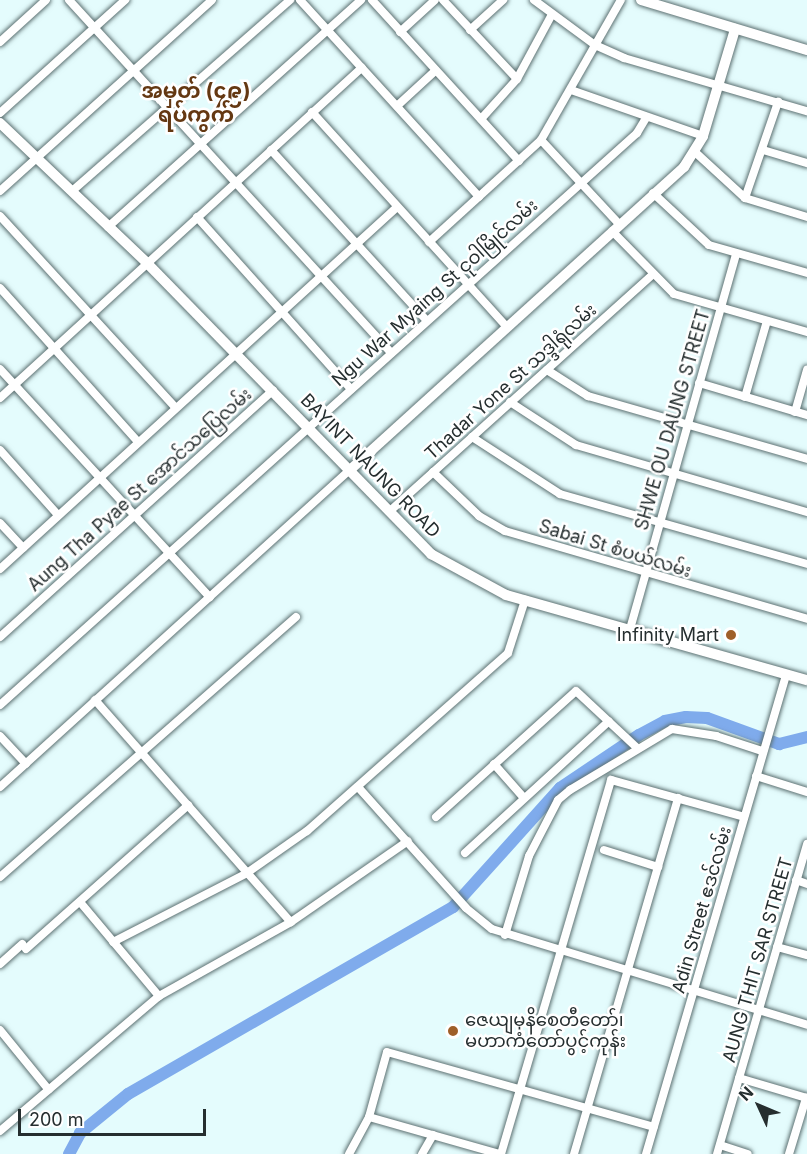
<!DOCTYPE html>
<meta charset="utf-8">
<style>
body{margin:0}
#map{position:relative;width:807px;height:1154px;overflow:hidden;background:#e4fcfd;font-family:Inter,"Noto Sans Myanmar",sans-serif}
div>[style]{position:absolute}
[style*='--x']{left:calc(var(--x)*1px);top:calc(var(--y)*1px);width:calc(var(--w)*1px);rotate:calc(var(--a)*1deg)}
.river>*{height:12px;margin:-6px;padding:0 6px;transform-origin:6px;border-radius:6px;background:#7fabec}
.roads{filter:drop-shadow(0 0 2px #5d7172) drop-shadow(0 0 2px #5d7172)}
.street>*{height:8px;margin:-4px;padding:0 4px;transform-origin:4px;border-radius:4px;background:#fff}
.secondary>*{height:10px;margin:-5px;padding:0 5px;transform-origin:5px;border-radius:5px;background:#fff}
.dots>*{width:16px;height:16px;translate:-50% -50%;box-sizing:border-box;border:3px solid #fff;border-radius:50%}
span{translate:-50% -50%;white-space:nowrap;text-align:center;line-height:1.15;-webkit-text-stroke:5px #fff;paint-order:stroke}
.street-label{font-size:18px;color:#252e2f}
.poi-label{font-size:18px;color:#252e2f}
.right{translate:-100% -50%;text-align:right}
.left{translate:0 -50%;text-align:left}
.quarter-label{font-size:21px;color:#643812;font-weight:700}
.north{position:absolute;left:729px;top:1076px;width:60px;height:60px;-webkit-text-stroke:4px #fff;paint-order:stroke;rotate:314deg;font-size:16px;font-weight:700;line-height:24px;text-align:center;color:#252e2f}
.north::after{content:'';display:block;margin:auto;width:21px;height:27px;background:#252e2f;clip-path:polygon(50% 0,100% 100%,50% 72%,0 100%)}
.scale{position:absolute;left:18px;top:1109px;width:188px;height:27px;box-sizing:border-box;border:3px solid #252e2f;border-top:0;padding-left:8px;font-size:18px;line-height:21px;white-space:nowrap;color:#252e2f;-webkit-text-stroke:4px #fff;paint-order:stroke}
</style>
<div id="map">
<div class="river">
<div style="--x:69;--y:1154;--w:24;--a:-62"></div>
<div style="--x:80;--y:1133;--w:62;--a:-39.1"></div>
<div style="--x:128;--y:1094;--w:375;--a:-29.9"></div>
<div style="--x:453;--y:907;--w:160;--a:-48"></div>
<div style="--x:560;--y:788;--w:95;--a:-33.9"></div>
<div style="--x:639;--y:735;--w:30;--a:-28"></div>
<div style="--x:665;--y:721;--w:21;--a:-11"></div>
<div style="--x:686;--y:717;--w:21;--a:3"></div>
<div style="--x:707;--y:718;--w:77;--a:19.9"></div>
<div style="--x:779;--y:744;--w:29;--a:-14"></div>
</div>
<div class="roads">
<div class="street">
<div style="--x:69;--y:0;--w:478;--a:47.6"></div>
<div style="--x:300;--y:0;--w:266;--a:47.7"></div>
<div style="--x:372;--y:0;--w:218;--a:47.6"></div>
<div style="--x:443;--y:0;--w:108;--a:46.9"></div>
<div style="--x:534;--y:0;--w:76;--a:36.4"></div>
<div style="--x:595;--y:45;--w:32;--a:24"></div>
<div style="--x:624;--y:58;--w:191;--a:16.2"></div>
<div style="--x:470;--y:30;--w:45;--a:-42.3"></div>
<div style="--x:400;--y:32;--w:47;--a:-42.4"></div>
<div style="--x:0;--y:42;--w:62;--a:-42.4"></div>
<div style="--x:571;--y:90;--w:140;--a:19.2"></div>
<div style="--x:397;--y:106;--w:52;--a:-42.6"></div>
<div style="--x:312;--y:112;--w:290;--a:47.8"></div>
<div style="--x:0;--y:113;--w:169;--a:-42.1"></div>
<div style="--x:481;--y:119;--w:54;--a:-48"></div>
<div style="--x:517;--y:79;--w:72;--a:-61.6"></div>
<div style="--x:541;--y:140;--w:115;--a:47.1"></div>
<div style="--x:271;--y:150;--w:231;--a:47.6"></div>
<div style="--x:763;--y:150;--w:46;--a:16.5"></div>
<div style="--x:695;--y:152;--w:68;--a:42.6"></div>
<div style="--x:745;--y:198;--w:65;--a:17"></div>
<div style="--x:0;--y:191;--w:285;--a:-42"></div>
<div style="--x:72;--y:191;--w:290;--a:-41.2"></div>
<div style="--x:653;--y:193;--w:76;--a:42.9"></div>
<div style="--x:709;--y:245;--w:102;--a:15.9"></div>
<div style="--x:745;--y:198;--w:102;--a:-71"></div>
<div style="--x:0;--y:216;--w:260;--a:47.5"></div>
<div style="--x:197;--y:217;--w:231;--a:48.2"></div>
<div style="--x:108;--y:227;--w:340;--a:-41.9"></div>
<div style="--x:612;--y:231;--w:88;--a:45.5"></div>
<div style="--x:674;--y:294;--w:138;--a:15.9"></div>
<div style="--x:429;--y:242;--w:151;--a:-42.3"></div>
<div style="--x:541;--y:140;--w:161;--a:-60.3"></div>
<div style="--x:0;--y:288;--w:207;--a:48.1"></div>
<div style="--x:0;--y:369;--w:310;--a:47.4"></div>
<div style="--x:547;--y:370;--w:49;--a:32.4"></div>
<div style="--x:588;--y:396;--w:228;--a:16"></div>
<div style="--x:699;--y:383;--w:113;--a:16.5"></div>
<div style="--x:745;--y:397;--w:79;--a:-73.9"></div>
<div style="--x:0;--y:398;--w:490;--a:-42.4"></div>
<div style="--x:510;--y:402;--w:79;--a:33.1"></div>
<div style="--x:576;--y:445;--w:241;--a:16.2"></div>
<div style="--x:795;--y:412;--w:44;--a:-74.1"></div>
<div style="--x:472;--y:437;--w:105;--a:32.9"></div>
<div style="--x:560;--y:494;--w:257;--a:15.8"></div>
<div style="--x:0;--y:450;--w:87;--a:48.3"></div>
<div style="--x:433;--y:472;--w:64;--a:43.7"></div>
<div style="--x:479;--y:516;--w:30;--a:30"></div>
<div style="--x:505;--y:531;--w:315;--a:16.2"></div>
<div style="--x:390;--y:511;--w:354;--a:-42"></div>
<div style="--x:0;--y:523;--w:34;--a:47"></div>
<div style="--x:0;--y:569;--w:537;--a:-42.36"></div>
<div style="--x:630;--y:629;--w:390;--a:-74.2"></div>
<div style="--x:0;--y:637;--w:368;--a:-42.1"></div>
<div style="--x:95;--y:700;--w:296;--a:48.6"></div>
<div style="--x:0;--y:705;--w:856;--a:-41.92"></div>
<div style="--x:637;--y:133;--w:17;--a:-59"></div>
<div style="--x:0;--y:736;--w:38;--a:47"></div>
<div style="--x:494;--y:764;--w:45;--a:48.6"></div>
<div style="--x:756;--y:776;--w:53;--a:17.4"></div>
<div style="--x:0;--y:787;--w:474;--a:-42.2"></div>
<div style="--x:358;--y:787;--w:162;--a:48.2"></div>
<div style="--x:466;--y:908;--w:33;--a:39"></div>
<div style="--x:492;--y:929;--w:329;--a:16.9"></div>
<div style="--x:436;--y:817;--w:188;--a:-42"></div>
<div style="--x:576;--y:691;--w:82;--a:43"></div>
<div style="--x:604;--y:850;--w:57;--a:17.5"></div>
<div style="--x:465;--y:853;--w:195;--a:-42.5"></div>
<div style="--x:0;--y:877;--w:394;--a:-41.3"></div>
<div style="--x:796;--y:880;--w:12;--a:20"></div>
<div style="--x:80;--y:902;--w:123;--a:50"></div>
<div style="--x:505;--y:935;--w:83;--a:-73.1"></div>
<div style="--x:529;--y:856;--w:63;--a:-62.6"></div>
<div style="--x:558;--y:800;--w:16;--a:-40"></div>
<div style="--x:570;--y:790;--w:119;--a:-30.9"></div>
<div style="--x:672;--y:729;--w:45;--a:9"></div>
<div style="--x:716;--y:736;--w:48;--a:18.1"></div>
<div style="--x:113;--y:942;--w:151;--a:-27.2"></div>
<div style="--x:247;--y:873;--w:73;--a:-35"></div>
<div style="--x:307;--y:831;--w:268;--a:-41.5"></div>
<div style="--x:508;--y:653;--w:56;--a:-72.2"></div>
<div style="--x:777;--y:947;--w:31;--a:15"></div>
<div style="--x:26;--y:949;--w:217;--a:-41.6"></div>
<div style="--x:0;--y:964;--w:30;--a:-42"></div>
<div style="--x:0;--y:1030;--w:77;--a:50.8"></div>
<div style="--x:739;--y:1078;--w:71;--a:16.4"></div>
<div style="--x:369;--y:1117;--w:136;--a:15.8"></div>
<div style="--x:0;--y:1131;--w:209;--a:-40.3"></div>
<div style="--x:159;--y:996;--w:151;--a:-29.3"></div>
<div style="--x:291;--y:922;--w:142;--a:-34.7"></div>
<div style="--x:720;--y:1145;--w:29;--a:18"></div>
<div style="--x:349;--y:1154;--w:42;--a:-61.6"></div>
<div style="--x:369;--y:1117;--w:67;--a:-74.5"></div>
<div style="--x:387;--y:1052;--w:277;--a:15.7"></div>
<div style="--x:422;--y:1154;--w:22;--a:-60"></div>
<div style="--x:501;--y:1154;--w:390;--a:-73.6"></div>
<div style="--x:611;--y:780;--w:138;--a:15.5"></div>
<div style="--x:574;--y:1154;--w:371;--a:-73.7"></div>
<div style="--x:646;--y:1154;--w:500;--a:-73.7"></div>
<div style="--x:717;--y:1154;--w:323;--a:-73.8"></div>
<div style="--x:789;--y:1154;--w:59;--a:-73.1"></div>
</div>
<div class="secondary">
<div style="--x:641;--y:0;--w:173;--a:16.8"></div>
<div style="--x:0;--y:123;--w:203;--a:43.6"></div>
<div style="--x:147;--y:263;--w:407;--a:45.7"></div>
<div style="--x:431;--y:554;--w:85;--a:28.7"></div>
<div style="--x:506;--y:595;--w:313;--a:15.8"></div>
<div style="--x:351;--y:469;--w:450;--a:-42.2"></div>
<div style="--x:684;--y:167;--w:36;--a:-58"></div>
<div style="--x:703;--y:136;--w:112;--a:-73.3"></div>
</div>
</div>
<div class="dots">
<div style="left:731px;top:635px;background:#9f5f29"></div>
<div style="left:453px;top:1031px;background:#9f5f29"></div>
</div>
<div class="street-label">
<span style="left:435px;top:293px;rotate:-42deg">Ngu War Myaing St ငုဝါမြိုင်လမ်း</span>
<span style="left:511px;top:382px;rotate:-42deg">Thadar Yone St သဒ္ဒါရုံလမ်း</span>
<span style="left:673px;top:420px;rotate:-74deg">SHWE OU DAUNG STREET</span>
<span style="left:370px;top:466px;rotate:46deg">BAYINT NAUNG ROAD</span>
<span style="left:140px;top:490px;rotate:-42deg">Aung Tha Pyae St အောင်သပြေလမ်း</span>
<span style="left:615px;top:549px;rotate:17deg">Sabai St စံပယ်လမ်း</span>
<span style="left:702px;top:910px;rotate:-74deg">Adin Street ဧဒင်လမ်း</span>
<span style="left:758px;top:960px;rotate:-74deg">AUNG THIT SAR STREET</span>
</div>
<div class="poi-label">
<span class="right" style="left:719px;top:635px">Infinity Mart</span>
<span class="left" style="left:465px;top:1031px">ဇေယျမုနိစေတီတော်၊<br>မဟာကံတော်ပွင့်ကုန်း</span>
</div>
<div class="quarter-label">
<span style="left:196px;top:103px">အမှတ် (၄၉)<br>ရပ်ကွက်</span>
</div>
<div class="north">N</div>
<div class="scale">200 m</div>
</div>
